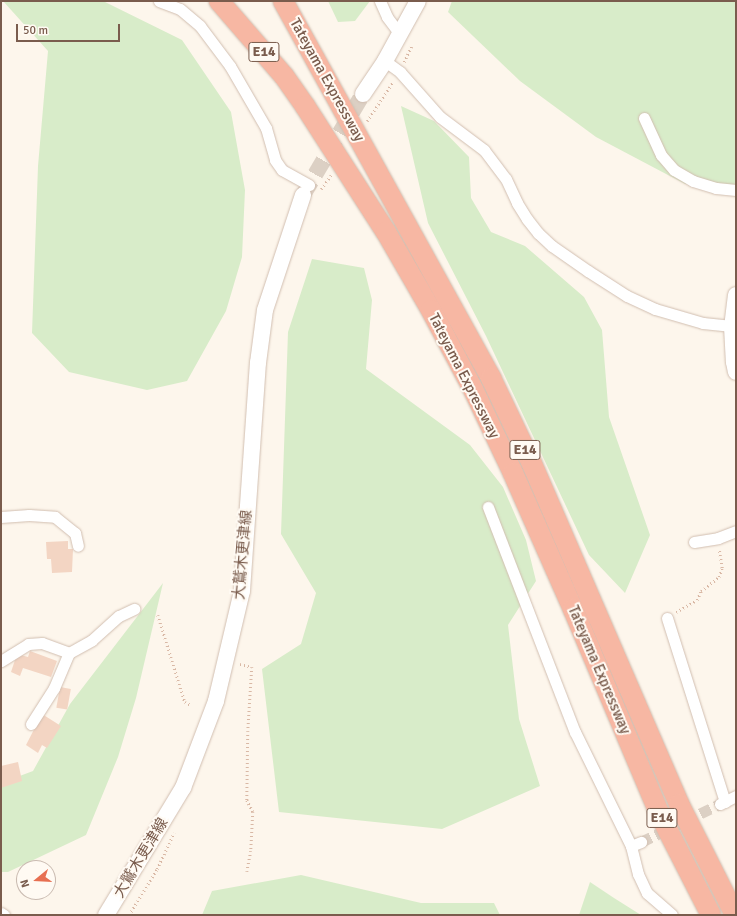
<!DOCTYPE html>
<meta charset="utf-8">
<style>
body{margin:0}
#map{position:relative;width:737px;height:916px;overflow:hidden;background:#fdf6ec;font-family:Signika,"Noto Sans JP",sans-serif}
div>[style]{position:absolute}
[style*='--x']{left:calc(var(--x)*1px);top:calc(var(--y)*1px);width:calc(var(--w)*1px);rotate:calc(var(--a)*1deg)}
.green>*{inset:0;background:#d8ecc9}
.building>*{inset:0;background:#f3d5c3;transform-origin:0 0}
.street-tunnel>*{height:11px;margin-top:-5.5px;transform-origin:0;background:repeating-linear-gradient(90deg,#dcd0c4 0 11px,transparent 0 16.5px)}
.secondary-tunnel>*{height:16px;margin-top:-8px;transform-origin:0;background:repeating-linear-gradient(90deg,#dcd0c4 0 16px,transparent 0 24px)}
.path>*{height:2.5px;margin-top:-1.25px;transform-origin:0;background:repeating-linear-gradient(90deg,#d9b8a5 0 1px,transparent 0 4px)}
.roads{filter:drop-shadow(0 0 1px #d1beb0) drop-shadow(0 0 1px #d1beb0)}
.street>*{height:11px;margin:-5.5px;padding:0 5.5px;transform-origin:5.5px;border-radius:5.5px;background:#fff}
.secondary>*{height:16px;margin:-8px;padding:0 8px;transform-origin:8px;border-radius:8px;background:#fff}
.highway>*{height:20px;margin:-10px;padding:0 10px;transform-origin:10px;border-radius:10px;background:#f7b7a3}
span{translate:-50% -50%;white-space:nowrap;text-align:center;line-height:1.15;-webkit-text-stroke:4px #fffaf3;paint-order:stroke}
.shield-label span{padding:1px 3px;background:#fffaf3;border:1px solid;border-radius:3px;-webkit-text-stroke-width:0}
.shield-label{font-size:14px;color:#7a5c4d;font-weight:700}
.street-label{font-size:15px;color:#7a5c4d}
.frame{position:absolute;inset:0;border:2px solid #7a5c4d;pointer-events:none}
.north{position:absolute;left:16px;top:860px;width:40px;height:40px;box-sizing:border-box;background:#fffaf3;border:1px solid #cabbb1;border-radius:50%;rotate:252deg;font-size:11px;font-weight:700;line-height:16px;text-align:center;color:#7a5c4d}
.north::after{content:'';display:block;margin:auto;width:14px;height:18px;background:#e76f51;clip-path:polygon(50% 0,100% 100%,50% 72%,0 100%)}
.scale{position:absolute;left:16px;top:24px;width:104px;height:18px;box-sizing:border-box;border:2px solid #7a5c4d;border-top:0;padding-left:5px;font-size:12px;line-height:14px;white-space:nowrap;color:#7a5c4d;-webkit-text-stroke:3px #fffaf3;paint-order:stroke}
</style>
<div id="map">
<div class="green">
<div style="clip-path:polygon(3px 1px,103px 1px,182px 40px,231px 112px,245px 190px,242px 257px,226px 311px,187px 381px,147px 390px,69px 372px,32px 333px,38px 166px,48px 51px)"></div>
<div style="clip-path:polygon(328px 1px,370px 1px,355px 21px,338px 22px)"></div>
<div style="clip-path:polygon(452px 1px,736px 1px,736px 187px,685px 184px,596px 137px,520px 81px,448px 12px)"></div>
<div style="clip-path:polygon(401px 106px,434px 121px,469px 157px,471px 198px,491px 232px,525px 246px,584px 297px,602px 330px,609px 417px,650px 535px,625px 593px,589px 555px,486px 336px,428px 223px)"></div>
<div style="clip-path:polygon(312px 259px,364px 268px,372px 300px,366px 369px,470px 445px,503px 487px,526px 540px,536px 581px,508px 625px,519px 719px,540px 786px,442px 829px,279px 812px,262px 669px,301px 644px,316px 593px,281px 534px,288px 332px)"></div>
<div style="clip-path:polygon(163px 583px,136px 698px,118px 757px,86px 835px,8px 872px,1px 872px,1px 783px,33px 771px,70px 704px)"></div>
<div style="clip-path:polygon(301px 875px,421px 903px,494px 903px,500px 915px,202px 915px,212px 891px)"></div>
<div style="clip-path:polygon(590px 882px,614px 898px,641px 915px,579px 915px)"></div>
</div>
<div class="building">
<div style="clip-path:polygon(68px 541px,68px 549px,73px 549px,72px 572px,52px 573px,51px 559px,47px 559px,46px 542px)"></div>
<div style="clip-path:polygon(30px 651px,57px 661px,51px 677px,23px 668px,20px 676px,11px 672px,17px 654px,28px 657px)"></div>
<div style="left:60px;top:687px;width:11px;height:21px;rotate:10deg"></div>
<div style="clip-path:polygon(42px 714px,61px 726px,47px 748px,42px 745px,38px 753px,26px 745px)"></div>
<div style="clip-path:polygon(18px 762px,22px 781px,1px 788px,1px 766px)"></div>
</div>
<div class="street-tunnel">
<div style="--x:641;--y:842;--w:88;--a:-25.7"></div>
</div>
<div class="secondary-tunnel">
<div style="--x:303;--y:195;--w:117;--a:-59.3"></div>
</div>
<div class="path">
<div style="--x:404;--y:62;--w:19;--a:-65"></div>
<div style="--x:367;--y:121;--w:47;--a:-56.3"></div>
<div style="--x:321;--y:189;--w:17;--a:-54"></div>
<div style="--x:676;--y:612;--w:24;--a:-30"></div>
<div style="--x:697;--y:600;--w:10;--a:-66"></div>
<div style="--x:701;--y:591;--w:23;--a:-38"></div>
<div style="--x:719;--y:577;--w:9;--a:-72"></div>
<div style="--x:722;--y:568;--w:18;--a:-99"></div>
<div style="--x:158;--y:615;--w:91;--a:72.8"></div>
<div style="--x:185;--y:702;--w:7;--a:27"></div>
<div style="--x:240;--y:664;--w:12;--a:14"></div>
<div style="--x:252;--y:667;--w:64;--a:93.6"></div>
<div style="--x:248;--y:731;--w:69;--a:90.8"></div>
<div style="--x:247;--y:800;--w:13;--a:63"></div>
<div style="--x:253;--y:812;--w:39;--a:93"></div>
<div style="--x:251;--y:851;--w:21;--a:101"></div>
<div style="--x:129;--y:915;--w:54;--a:-58.7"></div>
<div style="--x:157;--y:869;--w:40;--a:-65"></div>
</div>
<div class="roads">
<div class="street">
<div style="--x:159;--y:1;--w:22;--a:21"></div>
<div style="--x:180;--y:9;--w:26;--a:40"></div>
<div style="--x:200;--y:26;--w:50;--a:53.1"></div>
<div style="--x:230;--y:66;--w:72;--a:59.9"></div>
<div style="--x:266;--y:128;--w:33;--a:74"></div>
<div style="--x:275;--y:160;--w:12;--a:55"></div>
<div style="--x:282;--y:170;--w:31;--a:29"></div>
<div style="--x:380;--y:1;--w:17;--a:66"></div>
<div style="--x:387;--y:17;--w:21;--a:53"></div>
<div style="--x:385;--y:61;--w:19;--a:36"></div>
<div style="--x:400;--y:72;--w:60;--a:48.4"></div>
<div style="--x:440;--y:117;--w:55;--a:36.9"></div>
<div style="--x:484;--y:150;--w:36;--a:53"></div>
<div style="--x:506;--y:179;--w:26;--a:65"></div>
<div style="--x:517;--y:203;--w:19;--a:58"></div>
<div style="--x:527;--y:219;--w:18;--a:52"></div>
<div style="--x:538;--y:233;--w:19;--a:43"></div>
<div style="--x:552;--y:246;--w:44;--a:34.8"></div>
<div style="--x:588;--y:271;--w:46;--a:32.7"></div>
<div style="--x:627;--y:296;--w:31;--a:25"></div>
<div style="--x:655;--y:309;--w:50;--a:16.3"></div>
<div style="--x:703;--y:323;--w:29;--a:6"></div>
<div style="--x:644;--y:118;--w:41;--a:65.3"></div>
<div style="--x:661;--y:155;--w:20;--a:49"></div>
<div style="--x:674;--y:170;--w:22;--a:30"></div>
<div style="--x:693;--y:181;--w:24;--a:17"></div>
<div style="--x:716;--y:188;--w:20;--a:6"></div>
<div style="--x:488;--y:507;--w:241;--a:68.9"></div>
<div style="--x:575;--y:732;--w:127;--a:63.8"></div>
<div style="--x:631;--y:846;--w:29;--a:76"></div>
<div style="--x:638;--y:874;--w:21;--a:65"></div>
<div style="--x:647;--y:893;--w:33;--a:41"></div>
<div style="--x:1;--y:517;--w:28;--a:-4"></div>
<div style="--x:29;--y:515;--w:26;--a:4"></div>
<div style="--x:55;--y:517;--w:26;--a:39"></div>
<div style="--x:75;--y:533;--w:13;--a:77"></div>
<div style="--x:694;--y:542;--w:24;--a:-9"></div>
<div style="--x:718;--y:538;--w:19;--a:-21"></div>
<div style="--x:667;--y:618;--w:193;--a:72.5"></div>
<div style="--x:1;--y:661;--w:32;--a:-32"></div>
<div style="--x:28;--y:644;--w:14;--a:-4"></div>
<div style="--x:42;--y:643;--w:29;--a:20"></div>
<div style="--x:31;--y:724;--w:43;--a:-57.4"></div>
<div style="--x:54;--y:688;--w:38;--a:-67"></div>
<div style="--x:69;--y:653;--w:26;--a:-29"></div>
<div style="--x:92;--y:640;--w:36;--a:-42"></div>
<div style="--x:119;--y:616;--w:17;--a:-25"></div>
<div style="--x:720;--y:804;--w:18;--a:-27"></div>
<div style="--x:631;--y:846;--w:11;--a:-22"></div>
<div style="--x:1;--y:913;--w:4;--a:34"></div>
</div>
<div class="secondary">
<div style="--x:363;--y:94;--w:40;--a:-56"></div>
<div style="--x:385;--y:61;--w:68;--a:-61.2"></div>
<div style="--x:736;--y:295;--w:31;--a:97"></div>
<div style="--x:732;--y:326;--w:36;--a:87"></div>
<div style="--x:734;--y:362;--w:10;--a:79"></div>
<div style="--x:106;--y:915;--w:149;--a:-58.8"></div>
<div style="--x:183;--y:788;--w:93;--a:-69.2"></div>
<div style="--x:216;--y:701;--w:113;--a:-76.7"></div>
<div style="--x:242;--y:591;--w:229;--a:-86"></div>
<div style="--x:258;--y:363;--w:53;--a:-82.5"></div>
<div style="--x:265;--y:310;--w:121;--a:-71.7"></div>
</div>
<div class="highway">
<div style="--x:219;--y:1;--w:99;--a:49.1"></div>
<div style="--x:284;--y:76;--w:37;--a:55"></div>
<div style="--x:305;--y:106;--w:150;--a:57.3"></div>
<div style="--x:386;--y:232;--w:90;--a:60"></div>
<div style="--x:431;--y:310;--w:89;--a:62"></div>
<div style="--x:473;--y:389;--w:93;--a:64.5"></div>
<div style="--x:513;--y:473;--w:149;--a:66.2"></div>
<div style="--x:573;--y:609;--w:221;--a:67.1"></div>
<div style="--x:659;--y:813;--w:114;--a:63"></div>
<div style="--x:283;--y:1;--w:431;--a:61.1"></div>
<div style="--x:491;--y:378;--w:95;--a:64.5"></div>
<div style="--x:532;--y:464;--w:370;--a:66.6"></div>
<div style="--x:679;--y:804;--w:124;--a:63.2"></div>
</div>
</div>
<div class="shield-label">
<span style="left:264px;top:52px">E14</span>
<span style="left:525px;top:450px">E14</span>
<span style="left:662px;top:818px">E14</span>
</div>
<div class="street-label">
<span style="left:327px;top:80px;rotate:61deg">Tateyama Expressway</span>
<span style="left:464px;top:376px;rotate:63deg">Tateyama Expressway</span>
<span style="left:243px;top:555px;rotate:-85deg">大鷲木更津線</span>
<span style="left:599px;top:670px;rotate:67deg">Tateyama Expressway</span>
<span style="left:141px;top:858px;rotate:-59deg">大鷲木更津線</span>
</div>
<div class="frame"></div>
<div class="north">N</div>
<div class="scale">50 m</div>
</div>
